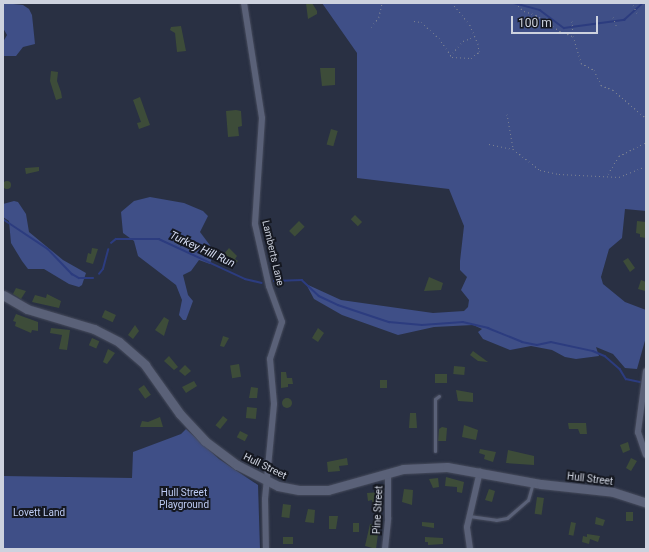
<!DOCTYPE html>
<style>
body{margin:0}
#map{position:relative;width:649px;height:552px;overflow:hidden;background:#293043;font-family:Roboto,sans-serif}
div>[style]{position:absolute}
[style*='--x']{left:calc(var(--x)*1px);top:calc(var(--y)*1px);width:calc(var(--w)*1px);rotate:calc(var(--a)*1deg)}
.green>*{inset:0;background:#3f4f87}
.stream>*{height:1.5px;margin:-0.75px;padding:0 0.75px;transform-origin:0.75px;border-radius:0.75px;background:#2c3c7f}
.building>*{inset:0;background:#3d4c39;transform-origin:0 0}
.round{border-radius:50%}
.path>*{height:1px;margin-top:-0.5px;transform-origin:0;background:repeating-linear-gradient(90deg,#7c8291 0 1px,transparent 0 4px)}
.roads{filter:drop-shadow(0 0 1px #464b5c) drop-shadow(0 0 1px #464b5c)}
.lane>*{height:3px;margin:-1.5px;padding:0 1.5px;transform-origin:1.5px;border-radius:1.5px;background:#5a6178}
.street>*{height:6px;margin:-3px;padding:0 3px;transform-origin:3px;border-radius:3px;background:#5a6178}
.secondary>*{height:9px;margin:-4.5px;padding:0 4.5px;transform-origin:4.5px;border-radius:4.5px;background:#5a6178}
span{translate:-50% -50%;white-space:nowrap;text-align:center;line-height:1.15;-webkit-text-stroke:4px #151821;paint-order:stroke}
.street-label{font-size:10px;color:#cdd2de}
.park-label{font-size:10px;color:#beccf4}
.water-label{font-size:11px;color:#d7def3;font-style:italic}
.frame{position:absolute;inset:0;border:4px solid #cdd2de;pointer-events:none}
.scale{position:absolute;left:511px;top:16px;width:87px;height:18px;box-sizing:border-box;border:2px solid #cdd2de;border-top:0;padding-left:5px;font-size:12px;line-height:14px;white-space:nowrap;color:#cdd2de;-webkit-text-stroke:3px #151821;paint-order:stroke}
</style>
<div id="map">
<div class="green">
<div style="clip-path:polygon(3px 3px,23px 5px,29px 9px,32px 15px,35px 44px,23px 47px,16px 56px,3px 56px,3px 42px,7px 35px,3px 28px)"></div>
<div style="clip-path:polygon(322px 3px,646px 3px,646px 211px,625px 209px,622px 238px,609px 249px,601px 277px,603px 284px,625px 302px,646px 310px,646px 337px,637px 369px,625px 368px,613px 354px,596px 347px,599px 356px,576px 359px,565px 357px,552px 350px,531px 346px,510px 350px,483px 339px,478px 332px,482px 329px,473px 325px,434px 327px,398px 335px,342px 315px,314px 299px,306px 284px,341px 300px,433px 313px,464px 311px,468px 307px,469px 300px,461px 290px,467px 277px,460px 270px,460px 261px,464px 226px,449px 189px,357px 178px,357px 53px)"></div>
<div style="clip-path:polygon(150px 197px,184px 203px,203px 211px,208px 216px,200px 232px,212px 248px,212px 258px,210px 264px,199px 260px,191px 271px,183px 275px,188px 295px,193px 301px,186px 320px,183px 320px,179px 315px,182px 300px,176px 285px,138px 256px,134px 241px,123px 233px,121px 212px,134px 201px)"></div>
<div style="clip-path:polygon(14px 201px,18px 202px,26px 214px,29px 232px,63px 260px,86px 273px,82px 285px,79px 287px,69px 284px,44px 269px,28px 269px,22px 261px,11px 243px,9px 221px,3px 217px,3px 204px)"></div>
<div style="clip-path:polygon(186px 429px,219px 459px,258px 485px,260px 549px,3px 549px,3px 476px,132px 478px,133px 452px,181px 434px)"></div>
</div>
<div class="stream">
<div style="--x:514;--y:3;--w:27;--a:15"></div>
<div style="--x:540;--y:10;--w:30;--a:37"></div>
<div style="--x:564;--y:28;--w:61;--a:-7.6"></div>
<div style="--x:624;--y:20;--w:25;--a:-42"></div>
<div style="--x:3;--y:219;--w:54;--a:33.7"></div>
<div style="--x:48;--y:249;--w:35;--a:46"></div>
<div style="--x:72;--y:274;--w:8;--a:30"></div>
<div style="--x:79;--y:278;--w:14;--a:0"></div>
<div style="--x:111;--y:243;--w:6;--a:-39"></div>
<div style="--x:116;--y:239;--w:43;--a:0"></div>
<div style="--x:159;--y:239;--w:95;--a:24.9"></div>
<div style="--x:245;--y:279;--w:17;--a:13"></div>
<div style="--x:99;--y:274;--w:6;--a:-51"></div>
<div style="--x:103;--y:269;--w:20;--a:-75"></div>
<div style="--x:274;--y:281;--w:28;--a:-2"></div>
<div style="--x:302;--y:280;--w:23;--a:43"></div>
<div style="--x:319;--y:296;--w:21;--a:25"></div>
<div style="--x:338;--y:305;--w:54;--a:18.4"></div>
<div style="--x:389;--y:322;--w:33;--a:5"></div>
<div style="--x:422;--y:325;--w:41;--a:-4.2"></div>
<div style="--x:463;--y:322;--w:26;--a:13"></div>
<div style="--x:488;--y:328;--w:37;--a:22"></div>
<div style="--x:522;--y:342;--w:15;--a:11"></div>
<div style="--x:537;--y:345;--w:14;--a:-12"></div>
<div style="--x:551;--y:342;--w:43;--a:12.1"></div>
<div style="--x:593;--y:351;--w:13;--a:23"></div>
<div style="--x:605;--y:356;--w:20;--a:41"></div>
<div style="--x:620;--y:369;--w:12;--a:59"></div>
<div style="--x:626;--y:379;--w:14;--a:12"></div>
</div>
<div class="building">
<div style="clip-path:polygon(306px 3px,312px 3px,317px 11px,317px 14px,308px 19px)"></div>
<div style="clip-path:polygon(181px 26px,186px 51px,177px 52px,175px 33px,170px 30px,171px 27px)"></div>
<div style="clip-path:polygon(320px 68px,335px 68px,335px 85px,322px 86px)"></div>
<div style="clip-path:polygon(51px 71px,58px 72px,57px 81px,61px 92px,62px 98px,56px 100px,50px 81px)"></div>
<div style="clip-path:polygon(140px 97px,150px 125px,139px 129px,137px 123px,141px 122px,133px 100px)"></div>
<div style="clip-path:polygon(236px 110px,241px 111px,242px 126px,238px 127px,239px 136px,228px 137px,226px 111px)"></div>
<div style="left:331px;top:129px;width:7px;height:16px;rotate:16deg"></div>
<div style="clip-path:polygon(39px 167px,39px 171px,26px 174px,25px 168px)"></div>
<div class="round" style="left:3px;top:181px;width:8px;height:8px"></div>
<div style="left:355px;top:215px;width:10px;height:6px;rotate:45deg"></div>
<div style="left:299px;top:221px;width:8px;height:14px;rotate:45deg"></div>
<div style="clip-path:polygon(637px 221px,646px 222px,646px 238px,640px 237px,640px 234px,636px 233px)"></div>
<div style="clip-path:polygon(92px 248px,98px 249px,93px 264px,86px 262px,88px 253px,91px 254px)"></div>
<div style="clip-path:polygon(229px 248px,237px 256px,235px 259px,238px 261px,234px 265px,223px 255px)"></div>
<div style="clip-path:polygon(628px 258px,635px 268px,630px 272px,623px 261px)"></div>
<div style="clip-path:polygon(429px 277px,443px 283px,441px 290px,424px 291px)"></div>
<div style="clip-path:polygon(641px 280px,646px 282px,645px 291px,638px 289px)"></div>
<div style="clip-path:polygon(16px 288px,26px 291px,21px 299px,13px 294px)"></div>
<div style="clip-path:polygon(47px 294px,61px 301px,59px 308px,32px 302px,35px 295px,46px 298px)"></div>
<div style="left:105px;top:310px;width:12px;height:8px;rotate:24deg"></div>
<div style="clip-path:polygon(16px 314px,38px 322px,38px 331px,32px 330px,31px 333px,15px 326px,16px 322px,13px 321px)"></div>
<div style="clip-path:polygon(164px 317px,169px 320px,164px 336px,155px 330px)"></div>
<div style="clip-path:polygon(135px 325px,139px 331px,133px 339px,128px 335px)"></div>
<div style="clip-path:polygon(51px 328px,70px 330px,67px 350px,59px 349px,62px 335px,50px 333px)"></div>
<div style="clip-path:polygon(318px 328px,324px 333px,318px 342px,312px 338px)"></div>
<div style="clip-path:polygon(223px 336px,229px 338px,224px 347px,220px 346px)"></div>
<div style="left:92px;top:338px;width:8px;height:8px;rotate:23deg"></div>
<div style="clip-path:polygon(108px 349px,115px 353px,107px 364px,103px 362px)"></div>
<div style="clip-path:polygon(473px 351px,488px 362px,478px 361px,470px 355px)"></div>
<div style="clip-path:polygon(169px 356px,178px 367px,174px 370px,164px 361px)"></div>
<div style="left:239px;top:364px;width:13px;height:9px;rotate:81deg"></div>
<div style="clip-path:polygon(185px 365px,191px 371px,185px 376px,179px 371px)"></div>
<div style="left:454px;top:366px;width:11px;height:8px;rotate:5deg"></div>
<div style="clip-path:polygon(281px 372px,286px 372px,287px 378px,292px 378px,293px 384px,288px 384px,288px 387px,281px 388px)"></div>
<div style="left:435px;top:374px;width:12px;height:9px"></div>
<div style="left:380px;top:380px;width:7px;height:8px"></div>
<div style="clip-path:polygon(194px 381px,197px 386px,186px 393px,182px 387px)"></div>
<div style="left:144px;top:385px;width:12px;height:7px;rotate:55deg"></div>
<div style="clip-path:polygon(251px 387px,258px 388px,257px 398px,249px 398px)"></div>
<div style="clip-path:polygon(456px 390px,473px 393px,473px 402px,458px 401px)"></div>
<div class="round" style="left:282px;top:398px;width:10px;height:10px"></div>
<div style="left:247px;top:407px;width:10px;height:11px;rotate:6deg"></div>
<div style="clip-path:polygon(410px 413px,416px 413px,417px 428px,409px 428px)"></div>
<div style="left:223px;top:416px;width:6px;height:12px;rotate:39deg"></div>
<div style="clip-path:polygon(160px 417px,163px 427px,140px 427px,142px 421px,148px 422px)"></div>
<div style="clip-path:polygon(568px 423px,586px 423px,587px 434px,580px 434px,578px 429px,569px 429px)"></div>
<div style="clip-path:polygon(464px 425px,478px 430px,476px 440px,462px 437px)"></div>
<div style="clip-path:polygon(442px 427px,447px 428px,446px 441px,438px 441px,439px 429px)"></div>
<div style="left:240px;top:431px;width:9px;height:7px;rotate:27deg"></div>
<div style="clip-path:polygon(628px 442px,630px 450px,623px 453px,620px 445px)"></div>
<div style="clip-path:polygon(480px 449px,496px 452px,493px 462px,484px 459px,485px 455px,479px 453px)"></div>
<div style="clip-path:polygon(508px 450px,534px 456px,534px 465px,506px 463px)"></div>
<div style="clip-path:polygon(347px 458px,348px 465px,339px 466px,340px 471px,328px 472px,327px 462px)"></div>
<div style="clip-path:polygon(631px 458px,637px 461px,631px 471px,626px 468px)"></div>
<div style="clip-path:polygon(446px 477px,464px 482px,462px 493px,457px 492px,457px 487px,445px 486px)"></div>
<div style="clip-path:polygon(438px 478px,439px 487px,433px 488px,429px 479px)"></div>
<div style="clip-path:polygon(404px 489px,413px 490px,412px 505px,402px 502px)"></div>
<div style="clip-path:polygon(489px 489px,495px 491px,492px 502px,485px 500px)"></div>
<div style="clip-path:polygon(381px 492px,381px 502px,377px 502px,377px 509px,373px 509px,372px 500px,368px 501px,367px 493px)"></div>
<div style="left:537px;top:497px;width:7px;height:17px;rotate:8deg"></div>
<div style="left:283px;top:504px;width:8px;height:13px;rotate:7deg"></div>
<div style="clip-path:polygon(308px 509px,315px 510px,314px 523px,305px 522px)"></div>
<div style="left:626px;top:512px;width:7px;height:9px"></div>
<div style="clip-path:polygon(329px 516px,338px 516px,336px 529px,329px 529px)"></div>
<div style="clip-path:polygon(596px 517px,605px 520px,603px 526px,595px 524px)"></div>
<div style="clip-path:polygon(422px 522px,434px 523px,434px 528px,422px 526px)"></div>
<div style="left:571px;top:522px;width:5px;height:13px;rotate:11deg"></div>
<div style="left:353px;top:523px;width:6px;height:9px"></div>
<div style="clip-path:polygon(370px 524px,379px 526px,376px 549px,365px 546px)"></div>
<div style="clip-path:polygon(587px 534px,600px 536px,598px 542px,590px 539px,589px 544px,582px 542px,583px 536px,587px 537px)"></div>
<div style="left:283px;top:537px;width:10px;height:7px"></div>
<div style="clip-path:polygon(425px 537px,443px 538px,443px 544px,428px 545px,428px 542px,425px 542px)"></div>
</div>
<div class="path">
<div style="--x:515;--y:3;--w:12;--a:42"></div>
<div style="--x:524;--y:11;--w:13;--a:18"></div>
<div style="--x:536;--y:15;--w:29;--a:34"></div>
<div style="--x:560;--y:31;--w:13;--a:23"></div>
<div style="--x:633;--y:5;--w:9;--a:63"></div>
<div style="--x:613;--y:17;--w:9;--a:69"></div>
<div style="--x:414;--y:21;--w:7;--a:8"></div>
<div style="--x:421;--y:22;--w:24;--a:42"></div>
<div style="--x:439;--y:38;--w:23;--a:56"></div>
<div style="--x:452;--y:57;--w:19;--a:3"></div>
<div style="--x:471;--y:58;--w:10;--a:-37"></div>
<div style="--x:479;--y:52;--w:8;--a:-97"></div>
<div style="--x:478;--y:44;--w:21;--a:-113"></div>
<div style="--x:470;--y:25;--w:28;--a:-129"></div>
<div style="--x:572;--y:21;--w:15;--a:86"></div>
<div style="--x:573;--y:36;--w:28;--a:73"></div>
<div style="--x:581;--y:63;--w:15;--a:28"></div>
<div style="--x:594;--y:70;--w:17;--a:65"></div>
<div style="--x:601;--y:85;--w:13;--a:23"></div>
<div style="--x:613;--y:90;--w:43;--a:40.3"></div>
<div style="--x:371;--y:27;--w:13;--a:-51"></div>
<div style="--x:379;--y:17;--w:14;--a:-78"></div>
<div style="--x:450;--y:56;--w:20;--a:-49"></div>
<div style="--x:463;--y:41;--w:12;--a:-20"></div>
<div style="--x:507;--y:114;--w:36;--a:80"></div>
<div style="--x:513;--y:149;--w:34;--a:38"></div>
<div style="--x:540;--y:170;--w:19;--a:12"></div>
<div style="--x:559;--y:174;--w:60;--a:2.9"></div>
<div style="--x:619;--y:177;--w:29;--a:-22"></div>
<div style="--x:489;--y:144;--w:24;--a:12"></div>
<div style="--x:646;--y:146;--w:12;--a:90"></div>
<div style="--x:608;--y:174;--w:21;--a:-59"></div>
<div style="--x:619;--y:156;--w:30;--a:-27"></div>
</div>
<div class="roads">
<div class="lane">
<div style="--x:435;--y:451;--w:52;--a:-90"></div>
<div style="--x:435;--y:399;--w:5;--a:-37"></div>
<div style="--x:469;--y:516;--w:27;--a:8"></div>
<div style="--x:496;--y:520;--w:11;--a:-10"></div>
<div style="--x:507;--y:518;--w:28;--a:-41"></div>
<div style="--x:528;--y:500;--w:18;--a:-74"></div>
</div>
<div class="street">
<div style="--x:244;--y:3;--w:116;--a:81.1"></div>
<div style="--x:262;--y:118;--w:106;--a:93.8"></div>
<div style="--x:255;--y:224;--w:64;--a:77.3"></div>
<div style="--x:269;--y:286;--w:38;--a:70"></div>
<div style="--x:282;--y:322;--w:39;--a:108"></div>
<div style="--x:270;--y:359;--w:45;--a:84.9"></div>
<div style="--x:274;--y:404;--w:95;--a:95.4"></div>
<div style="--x:265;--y:499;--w:50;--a:88.9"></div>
<div style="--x:646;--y:371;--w:62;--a:97.5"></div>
<div style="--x:638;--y:432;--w:24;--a:71"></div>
<div style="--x:385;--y:549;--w:31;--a:-84"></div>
<div style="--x:388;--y:518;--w:45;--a:-90"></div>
<div style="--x:470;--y:549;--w:22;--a:-98"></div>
<div style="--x:467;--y:527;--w:57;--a:-76.9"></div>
</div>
<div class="secondary">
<div style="--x:3;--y:295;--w:28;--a:30"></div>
<div style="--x:27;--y:309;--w:70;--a:16.6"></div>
<div style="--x:94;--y:329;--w:28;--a:27"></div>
<div style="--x:119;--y:342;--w:35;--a:41"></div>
<div style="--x:145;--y:365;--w:60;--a:54.5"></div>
<div style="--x:180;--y:414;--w:37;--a:47"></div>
<div style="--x:205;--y:441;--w:40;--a:37"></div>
<div style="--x:237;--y:465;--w:46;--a:27.1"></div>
<div style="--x:278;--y:486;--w:21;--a:11"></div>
<div style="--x:299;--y:490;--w:29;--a:0"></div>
<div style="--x:328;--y:490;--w:78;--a:-15.6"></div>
<div style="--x:403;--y:469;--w:44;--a:-2.6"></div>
<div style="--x:447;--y:467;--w:96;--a:10.3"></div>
<div style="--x:541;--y:484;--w:72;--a:6.3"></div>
<div style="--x:613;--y:492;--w:35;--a:18"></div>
</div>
</div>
<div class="street-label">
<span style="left:273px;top:253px;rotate:77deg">Lamberts Lane</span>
<span style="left:265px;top:466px;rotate:26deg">Hull Street</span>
<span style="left:590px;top:479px;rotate:7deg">Hull Street</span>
<span style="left:378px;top:510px;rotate:-87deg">Pine Street</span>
</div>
<div class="park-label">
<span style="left:184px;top:498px">Hull Street<br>Playground</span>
<span style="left:39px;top:513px">Lovett Land</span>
</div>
<div class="water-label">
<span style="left:202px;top:250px;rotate:25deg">Turkey Hill Run</span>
</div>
<div class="frame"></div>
<div class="scale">100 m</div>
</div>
